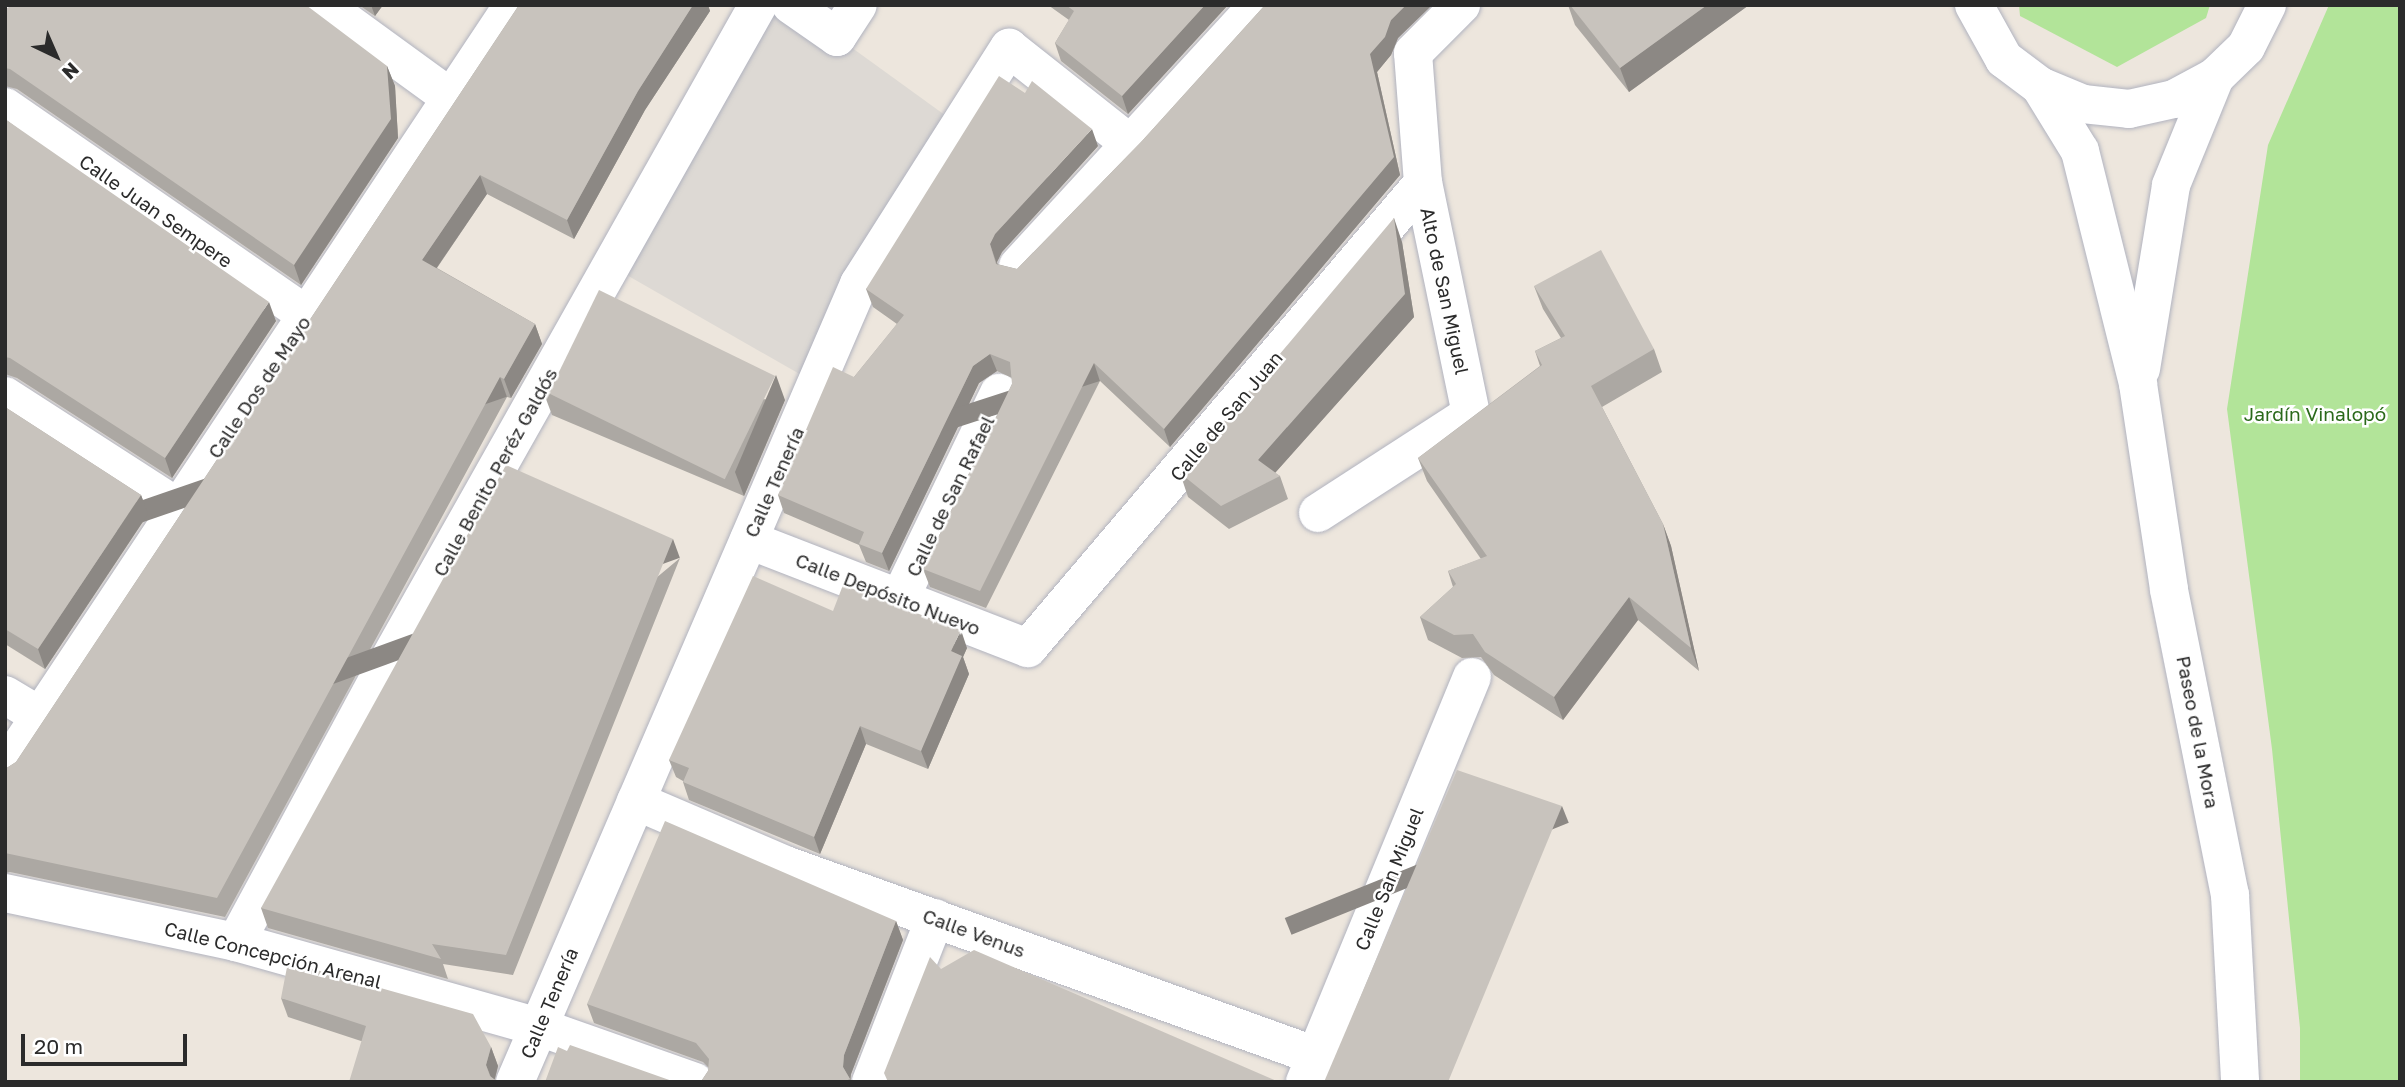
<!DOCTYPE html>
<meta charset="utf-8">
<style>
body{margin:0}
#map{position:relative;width:2405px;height:1087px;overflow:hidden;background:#ede6dd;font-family:"Golos Text",sans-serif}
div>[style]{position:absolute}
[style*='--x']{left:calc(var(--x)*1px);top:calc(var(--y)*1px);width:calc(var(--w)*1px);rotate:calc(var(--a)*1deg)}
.green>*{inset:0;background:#b2e499}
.plaza>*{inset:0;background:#ddd9d4}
.roads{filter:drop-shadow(0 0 2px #b1b3bf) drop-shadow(0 0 2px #b1b3bf)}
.minor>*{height:38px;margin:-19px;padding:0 19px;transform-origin:19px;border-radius:19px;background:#fff}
.wall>*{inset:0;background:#aca8a3}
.shaded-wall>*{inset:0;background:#8c8884;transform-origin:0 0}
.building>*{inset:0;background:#c8c3bd;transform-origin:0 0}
span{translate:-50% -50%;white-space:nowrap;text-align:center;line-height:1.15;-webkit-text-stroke:5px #fff;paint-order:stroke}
.street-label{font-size:19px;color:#2b2b2b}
.park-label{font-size:19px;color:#2a691a}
.frame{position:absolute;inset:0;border:7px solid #2b2b2b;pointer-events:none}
.north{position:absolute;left:21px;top:21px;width:70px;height:70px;-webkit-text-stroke:5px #fff;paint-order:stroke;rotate:136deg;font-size:19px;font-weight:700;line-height:28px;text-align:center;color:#2b2b2b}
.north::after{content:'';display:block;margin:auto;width:24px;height:32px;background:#2b2b2b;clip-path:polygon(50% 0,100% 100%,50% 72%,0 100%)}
.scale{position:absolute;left:21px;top:1034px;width:166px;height:32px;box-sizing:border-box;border:4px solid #2b2b2b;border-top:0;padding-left:9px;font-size:21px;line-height:24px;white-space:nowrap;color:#2b2b2b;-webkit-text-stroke:5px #fff;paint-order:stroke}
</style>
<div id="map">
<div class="green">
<div style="clip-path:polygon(2019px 5px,2210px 5px,2206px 18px,2117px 67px,2020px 16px)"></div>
<div style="clip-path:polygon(2329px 5px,2400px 5px,2400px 1082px,2300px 1082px,2300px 1028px,2272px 749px,2227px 409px,2268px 145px)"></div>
</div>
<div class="plaza">
<div style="clip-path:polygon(758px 5px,837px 37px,960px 126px,817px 384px,611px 266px)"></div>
</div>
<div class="roads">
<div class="minor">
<div style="--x:323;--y:5;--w:158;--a:36"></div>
<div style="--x:791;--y:5;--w:56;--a:34.8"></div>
<div style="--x:837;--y:37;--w:38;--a:-57"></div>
<div style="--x:1974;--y:5;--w:62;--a:60.9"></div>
<div style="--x:2004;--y:59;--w:45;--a:36.9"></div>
<div style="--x:2040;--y:86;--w:47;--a:22.7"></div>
<div style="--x:2083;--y:104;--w:46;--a:6.2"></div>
<div style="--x:2129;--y:109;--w:46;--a:-12.5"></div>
<div style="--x:2174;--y:99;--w:47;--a:-28.2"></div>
<div style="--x:2215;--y:77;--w:43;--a:-44.1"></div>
<div style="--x:2246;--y:47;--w:47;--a:-63.4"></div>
<div style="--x:5;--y:11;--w:7;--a:-56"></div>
<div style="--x:2040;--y:86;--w:76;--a:58.4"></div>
<div style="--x:2080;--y:151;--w:240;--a:76"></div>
<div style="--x:2138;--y:384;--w:208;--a:81.4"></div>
<div style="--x:2169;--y:590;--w:311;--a:78.7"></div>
<div style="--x:2230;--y:895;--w:187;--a:86.9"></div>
<div style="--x:5;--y:107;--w:366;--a:34.6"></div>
<div style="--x:1018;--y:266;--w:355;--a:-47.4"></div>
<div style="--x:2141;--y:369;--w:186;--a:-80.7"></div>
<div style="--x:2171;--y:185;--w:117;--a:-67.8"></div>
<div style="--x:5;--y:396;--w:207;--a:32.8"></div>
<div style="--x:1318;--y:513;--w:182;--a:-32.9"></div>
<div style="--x:1471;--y:414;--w:236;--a:-101.7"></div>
<div style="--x:1423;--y:183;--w:130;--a:-94.4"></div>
<div style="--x:1413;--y:53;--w:68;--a:-45"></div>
<div style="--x:749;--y:540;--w:299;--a:21.2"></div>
<div style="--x:1028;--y:648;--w:610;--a:-49.65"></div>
<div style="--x:900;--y:598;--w:228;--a:-64.2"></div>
<div style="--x:5;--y:695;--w:41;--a:31"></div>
<div style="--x:5;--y:769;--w:917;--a:-56.38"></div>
<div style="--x:636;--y:801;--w:165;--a:23.2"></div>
<div style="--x:788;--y:866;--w:561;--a:19.79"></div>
<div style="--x:5;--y:893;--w:236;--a:12"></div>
<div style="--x:236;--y:942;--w:315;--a:15.7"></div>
<div style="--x:539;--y:1027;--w:165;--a:19.4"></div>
<div style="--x:236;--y:942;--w:307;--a:-61.6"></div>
<div style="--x:382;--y:672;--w:766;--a:-60.59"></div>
<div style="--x:515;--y:1082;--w:869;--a:-66.68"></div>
<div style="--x:859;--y:284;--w:280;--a:-57.6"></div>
<div style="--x:1009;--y:48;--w:157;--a:38.3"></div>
<div style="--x:871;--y:1082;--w:176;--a:-68.7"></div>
<div style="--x:1305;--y:1082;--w:438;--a:-67.6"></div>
</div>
</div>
<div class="wall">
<div style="clip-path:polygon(359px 5px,383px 5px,375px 16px)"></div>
<div style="clip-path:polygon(519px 5px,708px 5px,710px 11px,645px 110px,574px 239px,487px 194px,437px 268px,535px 324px,542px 344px,511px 398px,507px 397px,225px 917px,10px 872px,5px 873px,5px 769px,16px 762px)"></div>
<div style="clip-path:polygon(1048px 5px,1228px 5px,1128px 114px,1061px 61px,1055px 43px,1069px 20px)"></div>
<div style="clip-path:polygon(1265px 5px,1432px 5px,1398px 38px,1391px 55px,1377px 72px,1400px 175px,1170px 447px,1100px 381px,986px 608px,930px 587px,923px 569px,1012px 384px,1012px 378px,997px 371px,979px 383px,889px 571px,866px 562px,859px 545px,784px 513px,778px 495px,854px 377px,897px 324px,873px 307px,866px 289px,1098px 146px,1002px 252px,997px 262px,997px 264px,1017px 269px,1142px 141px)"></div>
<div style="clip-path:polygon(1568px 5px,1749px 5px,1629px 92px,1575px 25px)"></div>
<div style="clip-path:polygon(5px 9px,387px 66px,395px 86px,398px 138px,301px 285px,17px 89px,5px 86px)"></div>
<div style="clip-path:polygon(5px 119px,276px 321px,172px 478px,17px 378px,5px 374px)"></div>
<div style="clip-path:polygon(1402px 242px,1414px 317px,1275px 473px,1280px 476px,1288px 499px,1229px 529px,1188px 497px,1180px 473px)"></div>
<div style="clip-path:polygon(1534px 286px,1654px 349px,1662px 372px,1602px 407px,1663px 524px,1671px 546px,1699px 671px,1638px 620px,1563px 720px,1494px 675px,1481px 657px,1462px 658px,1428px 640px,1420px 617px,1453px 587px,1448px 571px,1481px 559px,1427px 481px,1418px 458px,1540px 366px,1535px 351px,1561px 338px,1543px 309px)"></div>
<div style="clip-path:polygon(543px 391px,785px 400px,744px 496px,552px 415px)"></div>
<div style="clip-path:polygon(5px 407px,141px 495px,148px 514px,45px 669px,5px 644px)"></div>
<div style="clip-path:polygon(680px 558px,513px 975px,443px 964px,448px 979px,268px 928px,261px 908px)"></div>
<div style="clip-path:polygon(833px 611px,967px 648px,963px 657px,969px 674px,928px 769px,866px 744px,820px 854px,689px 800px,683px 782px,683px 781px,676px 777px,669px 760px)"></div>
<div style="clip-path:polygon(896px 921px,903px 940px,851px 1074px,851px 1082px,694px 1082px,702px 1080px,708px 1071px,709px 1068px,703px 1062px,594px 1023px,587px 1004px)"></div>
<div style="clip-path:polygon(281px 998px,491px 1047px,498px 1066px,495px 1079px,361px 1041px,288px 1017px)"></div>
</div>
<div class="shaded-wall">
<div style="clip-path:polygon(371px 5px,383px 5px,375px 16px)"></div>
<div style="clip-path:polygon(693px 5px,708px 5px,710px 11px,645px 110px,574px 239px,567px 220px,638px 91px)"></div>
<div style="clip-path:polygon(1205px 5px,1228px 5px,1128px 114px,1122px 96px)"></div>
<div style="clip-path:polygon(1406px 5px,1432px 5px,1398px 38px,1391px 55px,1377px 72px,1400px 175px,1170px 447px,1164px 429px,1370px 54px,1391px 20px)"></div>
<div style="clip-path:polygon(1707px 5px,1749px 5px,1629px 92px,1620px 68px)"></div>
<div style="clip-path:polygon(387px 66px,395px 86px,398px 138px,301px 285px,294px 265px)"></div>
<div style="clip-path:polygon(1092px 129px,1098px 146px,1002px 252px,997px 262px,1003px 282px,990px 244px,995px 234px)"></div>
<div style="clip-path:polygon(480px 175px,487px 194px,429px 279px,422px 260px)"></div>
<div style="clip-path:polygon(1394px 218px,1402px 242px,1414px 317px,1266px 483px,1258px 460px)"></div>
<div style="clip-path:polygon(269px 302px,276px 321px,172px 478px,165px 458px)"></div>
<div style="clip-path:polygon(535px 324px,542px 344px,511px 398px,504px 379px)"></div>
<div style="clip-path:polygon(990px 354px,997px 371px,979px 383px,889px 571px,882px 553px,973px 366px)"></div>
<div style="left:1094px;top:363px;width:19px;height:255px;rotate:72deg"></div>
<div style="clip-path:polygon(776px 375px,785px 400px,744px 496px,735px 472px)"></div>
<div style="left:500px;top:377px;width:21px;height:593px;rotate:71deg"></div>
<div style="clip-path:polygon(141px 495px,148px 514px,45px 669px,38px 649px)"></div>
<div style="clip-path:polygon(1663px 524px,1671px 546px,1699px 671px,1691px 648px)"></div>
<div style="left:673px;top:539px;width:20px;height:448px;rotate:70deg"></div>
<div style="clip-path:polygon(1629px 597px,1638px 620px,1563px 720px,1554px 697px)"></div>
<div style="clip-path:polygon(961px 630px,967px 648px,963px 657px,969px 674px,928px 769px,921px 751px,951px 651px)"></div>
<div style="clip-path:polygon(860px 726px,866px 744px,820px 854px,814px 837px)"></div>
<div style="left:1562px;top:806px;width:18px;height:299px;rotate:68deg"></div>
<div style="clip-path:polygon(896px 921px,903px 940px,851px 1074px,850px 1079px,843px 1067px,844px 1055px)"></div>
<div style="clip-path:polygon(491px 1047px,498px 1066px,494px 1082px,493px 1082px,486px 1065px)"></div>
</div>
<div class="building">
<div style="clip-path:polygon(13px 5px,306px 5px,387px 66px,391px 119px,294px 265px,10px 69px,5px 68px,5px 9px)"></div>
<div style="clip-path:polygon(519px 5px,693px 5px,638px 91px,567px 220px,480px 175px,422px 260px,535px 324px,504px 379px,500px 377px,217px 898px,5px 853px,5px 769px,16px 762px)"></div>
<div style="clip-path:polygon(1066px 5px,1205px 5px,1122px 96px,1055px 43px,1074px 11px)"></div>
<div style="clip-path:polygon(1265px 5px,1406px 5px,1391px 20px,1385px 37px,1370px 54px,1394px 157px,1164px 429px,1094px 363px,980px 591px,923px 569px,1012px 384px,1010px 362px,990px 354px,973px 366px,882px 553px,859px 544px,864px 532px,778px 495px,833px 367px,854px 377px,904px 315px,866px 289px,999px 76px,1025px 93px,1032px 81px,1092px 129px,995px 234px,990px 244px,996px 264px,1017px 269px,1142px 141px)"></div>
<div style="clip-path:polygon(1570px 5px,1707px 5px,1620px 68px)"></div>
<div style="clip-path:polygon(5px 119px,269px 302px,165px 458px,10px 358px,5px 357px)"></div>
<div style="clip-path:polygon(1394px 218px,1405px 294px,1258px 460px,1280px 476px,1221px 506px,1180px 473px)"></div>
<div style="clip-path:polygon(1601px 250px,1654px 349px,1591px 386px,1663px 524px,1691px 648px,1629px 597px,1554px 697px,1485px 652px,1473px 634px,1454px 635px,1420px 617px,1456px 584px,1448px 571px,1487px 556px,1418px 458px,1542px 365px,1535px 351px,1565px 336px,1534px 286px)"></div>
<div style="left:599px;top:290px;width:196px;height:115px;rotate:26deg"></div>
<div style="clip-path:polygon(5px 407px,141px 495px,38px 649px,5px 629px)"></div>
<div style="clip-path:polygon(506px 465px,673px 539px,506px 955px,432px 944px,441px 959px,261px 908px)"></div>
<div style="clip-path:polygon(753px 576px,833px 611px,843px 585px,961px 630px,951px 651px,962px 656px,921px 751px,860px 726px,814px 837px,683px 782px,689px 768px,669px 760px)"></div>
<div style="clip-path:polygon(1457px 770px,1562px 806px,1448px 1082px,1324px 1082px)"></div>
<div style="clip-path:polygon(665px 821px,896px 921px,844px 1055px,843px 1067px,850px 1079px,843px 1082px,694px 1082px,702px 1080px,708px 1071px,709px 1059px,696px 1043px,587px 1004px)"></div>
<div style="clip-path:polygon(974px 950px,1279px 1082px,888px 1082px,884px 1073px,930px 957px,941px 969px)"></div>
<div style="clip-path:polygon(288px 962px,473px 1014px,491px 1047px,486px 1065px,490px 1076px,498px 1082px,349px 1082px,366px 1026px,281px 998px)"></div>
<div style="clip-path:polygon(570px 1045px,675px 1082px,545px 1082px,558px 1047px,567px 1051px)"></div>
</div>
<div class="street-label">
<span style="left:156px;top:211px;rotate:35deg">Calle Juan Sempere</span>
<span style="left:1445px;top:291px;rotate:78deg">Alto de San Miguel</span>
<span style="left:259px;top:387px;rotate:-56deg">Calle Dos de Mayo</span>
<span style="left:1226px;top:416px;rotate:-50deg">Calle de San Juan</span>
<span style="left:495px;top:472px;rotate:-61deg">Calle Benito Peréz Galdós</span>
<span style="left:774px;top:482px;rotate:-66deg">Calle Tenería</span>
<span style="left:950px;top:496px;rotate:-64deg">Calle de San Rafael</span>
<span style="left:888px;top:594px;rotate:21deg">Calle Depósito Nuevo</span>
<span style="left:2198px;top:732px;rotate:79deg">Paseo de la Mora</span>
<span style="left:1389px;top:879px;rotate:-68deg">Calle San Miguel</span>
<span style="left:974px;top:933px;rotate:20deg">Calle Venus</span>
<span style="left:273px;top:955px;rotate:14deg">Calle Concepción Arenal</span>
<span style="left:549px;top:1003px;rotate:-67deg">Calle Tenería</span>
</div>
<div class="park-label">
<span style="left:2315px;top:414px">Jardín Vinalopó</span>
</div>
<div class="frame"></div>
<div class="north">N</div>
<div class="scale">20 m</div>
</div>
